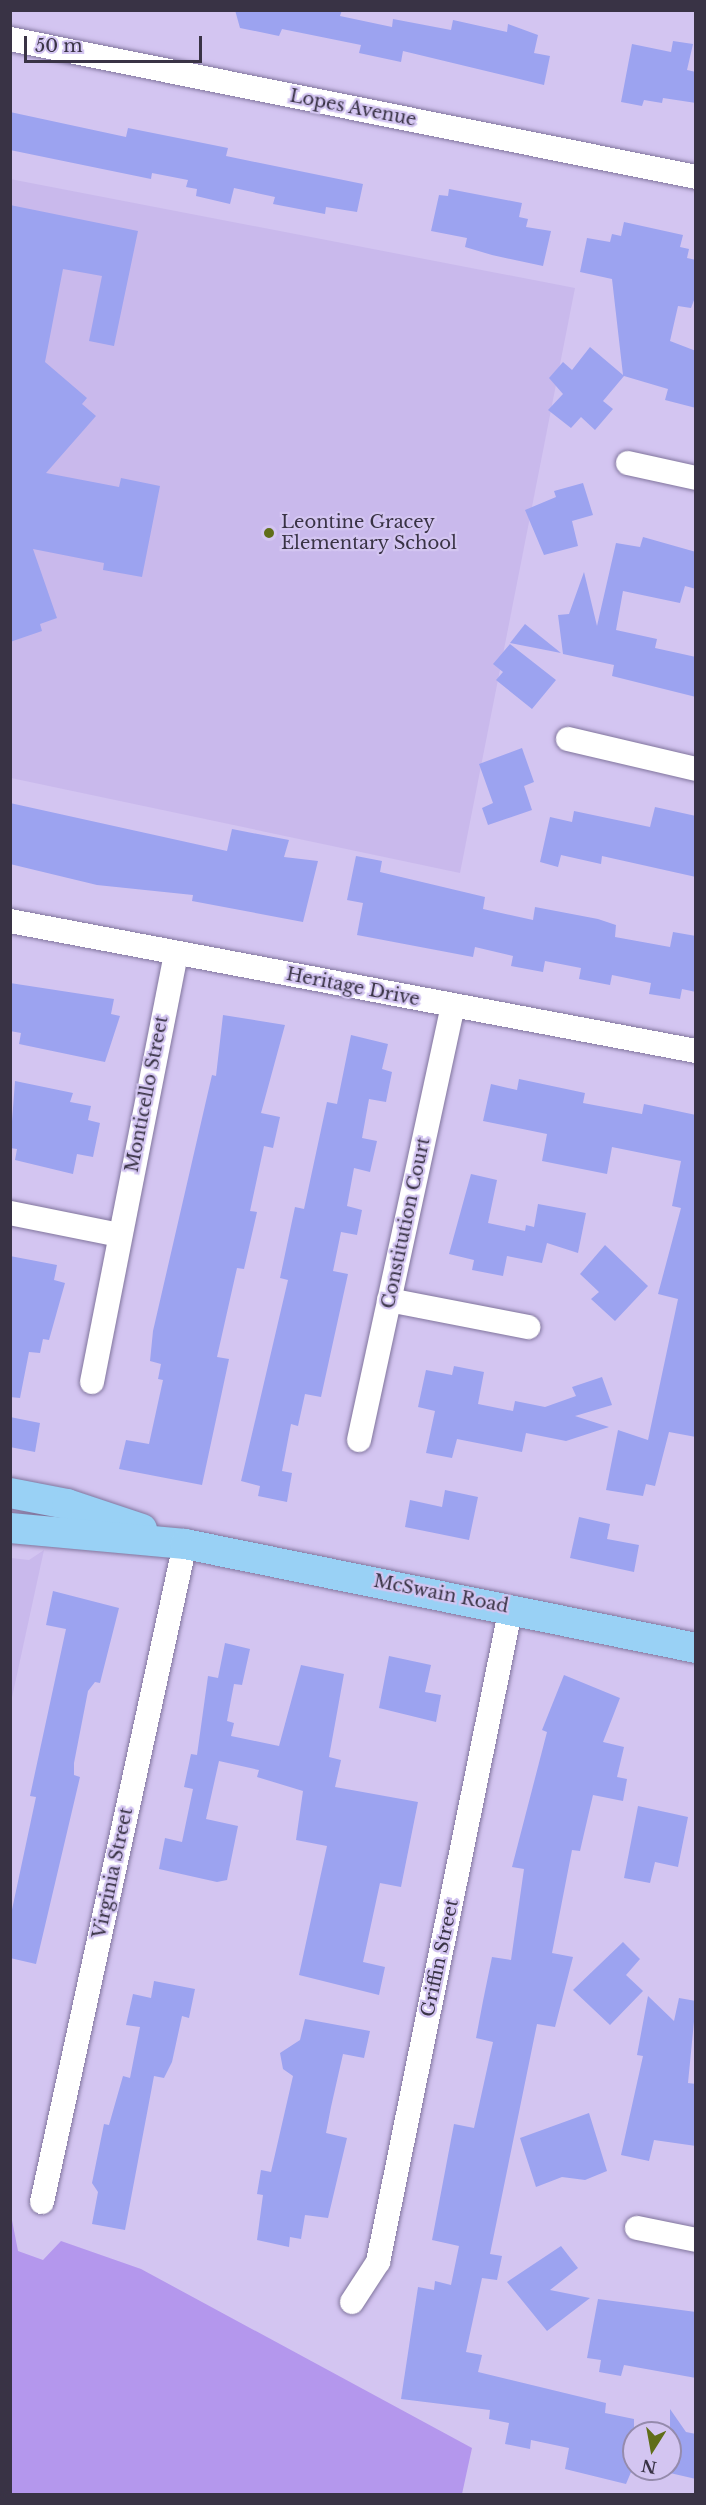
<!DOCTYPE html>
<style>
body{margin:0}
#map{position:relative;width:706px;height:2505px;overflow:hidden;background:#d3c5f1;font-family:"Libre Baskerville",serif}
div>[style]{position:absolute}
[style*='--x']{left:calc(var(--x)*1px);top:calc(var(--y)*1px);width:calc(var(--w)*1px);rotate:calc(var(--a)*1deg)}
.built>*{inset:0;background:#c9b9ec}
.green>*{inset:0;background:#b497ed}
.building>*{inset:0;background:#9ca3f0}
.roads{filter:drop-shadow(0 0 2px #81759d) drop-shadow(0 0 2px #81759d)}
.minor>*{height:24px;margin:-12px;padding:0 12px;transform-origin:12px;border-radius:12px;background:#fff}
.major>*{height:30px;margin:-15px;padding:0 15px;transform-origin:15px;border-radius:15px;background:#99d1f5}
.dots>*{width:16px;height:16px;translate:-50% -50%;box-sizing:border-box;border:3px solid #d3c5f1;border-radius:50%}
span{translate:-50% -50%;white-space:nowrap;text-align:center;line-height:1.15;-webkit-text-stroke:4.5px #d3c5f1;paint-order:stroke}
.street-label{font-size:18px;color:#393345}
.poi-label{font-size:18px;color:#393345}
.left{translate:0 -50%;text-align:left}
.frame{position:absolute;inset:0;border:12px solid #393345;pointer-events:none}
.north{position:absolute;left:622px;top:2421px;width:60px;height:60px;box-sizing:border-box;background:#d3c5f1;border:2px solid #958bac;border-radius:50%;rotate:191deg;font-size:16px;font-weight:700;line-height:24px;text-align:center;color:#393345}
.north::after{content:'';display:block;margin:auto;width:21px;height:27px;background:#606e19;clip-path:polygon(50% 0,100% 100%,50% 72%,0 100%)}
.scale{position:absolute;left:24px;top:36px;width:178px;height:27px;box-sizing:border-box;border:3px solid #393345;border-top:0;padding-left:8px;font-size:18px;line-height:21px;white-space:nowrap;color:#393345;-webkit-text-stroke:4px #d3c5f1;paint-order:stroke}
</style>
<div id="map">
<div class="built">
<div style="clip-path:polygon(10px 179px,575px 288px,460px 873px,11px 778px)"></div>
<div style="clip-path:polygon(44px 1550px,11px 1702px,11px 1558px,29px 1560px)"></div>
</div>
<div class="green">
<div style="clip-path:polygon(11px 2215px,18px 2251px,43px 2260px,61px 2241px,141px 2269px,472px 2448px,462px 2494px,11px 2494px)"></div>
</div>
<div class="building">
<div style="clip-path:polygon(235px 10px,342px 10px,340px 16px,392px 27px,393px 19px,451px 30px,453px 20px,507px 32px,508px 24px,538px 35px,534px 53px,550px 56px,544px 85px,403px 51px,401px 62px,359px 53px,361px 45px,282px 29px,279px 36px,240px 28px)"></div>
<div style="clip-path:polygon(673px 41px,693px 44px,687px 70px,696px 72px,696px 103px,663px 98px,662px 103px,644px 100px,642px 106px,621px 102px,632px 44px,671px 52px)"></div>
<div style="clip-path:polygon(10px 112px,126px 137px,128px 128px,228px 148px,226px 156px,363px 184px,357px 212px,326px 207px,325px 214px,273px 204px,275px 197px,234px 188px,230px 204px,196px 196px,197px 189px,186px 187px,188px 180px,152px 173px,151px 179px,10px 150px)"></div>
<div style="clip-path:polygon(449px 189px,522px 203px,519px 217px,528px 219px,526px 227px,551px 231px,543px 266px,492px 255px,465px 247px,467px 238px,431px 231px,439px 195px,448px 196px)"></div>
<div style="clip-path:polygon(10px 205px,138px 231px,114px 346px,89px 341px,102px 276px,63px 269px,45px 362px,87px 398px,82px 404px,96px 416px,46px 473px,119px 487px,121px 478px,160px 486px,142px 577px,103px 570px,104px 563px,33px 549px,57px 618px,40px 624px,42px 631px,10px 642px)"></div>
<div style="clip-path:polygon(624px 222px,683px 235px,680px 247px,689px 249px,687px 258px,696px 260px,696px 295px,691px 308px,678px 306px,670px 341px,696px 351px,696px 408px,665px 400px,668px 389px,624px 376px,603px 401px,613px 409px,595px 430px,581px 417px,571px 428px,548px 410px,563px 394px,549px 378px,563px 362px,572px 370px,590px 347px,623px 375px,612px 279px,580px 272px,587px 238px,610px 242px,612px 234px,621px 236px)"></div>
<div style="clip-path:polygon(583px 483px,593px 515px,572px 521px,578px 546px,544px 555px,525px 510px,556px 497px,554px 491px)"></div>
<div style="clip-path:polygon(643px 537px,696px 552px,696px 589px,685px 586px,680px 603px,623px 591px,616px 630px,657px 639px,655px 648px,696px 657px,696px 697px,612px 676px,614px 665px,563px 654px,558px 615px,569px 614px,584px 572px,597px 626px,616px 543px,640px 547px)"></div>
<div style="clip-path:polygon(525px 624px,561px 653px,510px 643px)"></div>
<div style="clip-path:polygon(510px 644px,556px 680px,532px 709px,496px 680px,503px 672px,493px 664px)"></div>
<div style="clip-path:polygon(522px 748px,534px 782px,524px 786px,532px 810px,488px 825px,482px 808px,493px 803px,479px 764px)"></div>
<div style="clip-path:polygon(10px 803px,227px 851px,232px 829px,289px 840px,284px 857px,318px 861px,303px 922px,192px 901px,193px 895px,97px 885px,10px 864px)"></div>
<div style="clip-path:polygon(655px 807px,696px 816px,696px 877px,602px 856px,601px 864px,561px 855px,558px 867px,540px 862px,550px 817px,572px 822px,574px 811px,650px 827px)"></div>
<div style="clip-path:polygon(356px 856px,382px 861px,380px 872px,485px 897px,483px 909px,533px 920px,535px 907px,598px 919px,616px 925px,615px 937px,670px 947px,673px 932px,696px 936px,696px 992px,682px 989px,680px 999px,649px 994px,651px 983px,612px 975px,610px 985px,579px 979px,581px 968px,545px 961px,543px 972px,511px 966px,513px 956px,475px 947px,473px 957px,357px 935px,363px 903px,347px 900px)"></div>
<div style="clip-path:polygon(10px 983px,114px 999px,111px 1014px,120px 1016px,105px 1062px,19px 1044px,21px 1033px,10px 1031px)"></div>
<div style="clip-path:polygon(223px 1015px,285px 1025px,261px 1113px,280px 1117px,273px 1148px,264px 1146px,250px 1211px,257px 1212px,244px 1269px,237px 1268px,217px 1357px,229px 1359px,202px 1485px,119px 1469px,126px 1440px,149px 1444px,163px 1380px,158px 1379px,161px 1364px,150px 1361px,153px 1331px,212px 1075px,216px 1076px)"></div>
<div style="clip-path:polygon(351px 1035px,388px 1044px,382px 1069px,392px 1072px,386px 1102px,369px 1099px,362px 1138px,377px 1141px,370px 1172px,354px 1168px,347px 1206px,362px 1210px,357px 1235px,341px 1232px,333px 1271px,348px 1274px,321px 1397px,305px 1394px,298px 1426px,291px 1424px,282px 1471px,292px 1473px,287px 1502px,258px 1496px,260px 1486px,241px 1481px,288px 1280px,280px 1278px,295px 1207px,304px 1209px,327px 1102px,337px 1104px)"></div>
<div style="clip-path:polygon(519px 1079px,585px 1093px,583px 1103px,642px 1114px,644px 1104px,696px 1115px,696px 1437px,669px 1432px,655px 1486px,646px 1484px,643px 1496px,606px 1490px,618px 1430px,648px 1440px,678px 1299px,658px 1294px,681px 1208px,672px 1206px,681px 1161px,612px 1147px,607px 1174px,542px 1161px,547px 1134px,483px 1121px,491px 1084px,517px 1090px)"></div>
<div style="clip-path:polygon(15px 1081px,73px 1093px,70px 1102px,91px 1106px,88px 1120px,100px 1123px,93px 1157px,77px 1154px,73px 1174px,15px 1160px,17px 1149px,10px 1148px)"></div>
<div style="clip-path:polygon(471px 1174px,497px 1180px,488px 1223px,525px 1231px,526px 1225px,534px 1227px,538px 1204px,586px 1213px,578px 1253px,547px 1243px,542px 1263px,507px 1256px,503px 1276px,472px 1270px,474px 1260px,449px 1254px)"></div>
<div style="clip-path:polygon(605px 1245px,648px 1286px,615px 1321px,591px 1299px,599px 1292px,580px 1274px)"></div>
<div style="clip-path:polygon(10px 1256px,57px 1265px,54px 1280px,65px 1283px,49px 1340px,43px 1339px,40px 1353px,29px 1352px,20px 1398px,10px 1397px)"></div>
<div style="clip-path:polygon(454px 1366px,484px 1372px,478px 1404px,513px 1411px,515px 1401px,545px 1407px,576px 1396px,572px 1387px,602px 1377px,612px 1405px,575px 1416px,609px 1427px,566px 1441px,526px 1433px,522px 1452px,457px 1439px,452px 1458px,426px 1453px,435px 1411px,418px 1407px,426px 1370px,452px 1375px)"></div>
<div style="clip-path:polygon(10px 1417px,40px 1423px,35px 1452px,10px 1447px)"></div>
<div style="clip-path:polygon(445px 1490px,478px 1497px,469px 1540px,405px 1527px,410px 1500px,442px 1507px)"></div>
<div style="clip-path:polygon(579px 1517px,610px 1524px,607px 1539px,639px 1545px,634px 1572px,570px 1558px)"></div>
<div style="clip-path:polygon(53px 1591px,119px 1608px,100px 1683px,95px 1682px,88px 1691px,74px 1763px,74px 1775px,80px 1777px,36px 1964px,10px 1958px,10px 1919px,36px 1797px,30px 1796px,66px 1629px,46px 1625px)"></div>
<div style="clip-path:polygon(225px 1643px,250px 1649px,242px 1685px,234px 1684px,227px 1721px,234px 1723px,231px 1736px,279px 1746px,301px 1665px,344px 1674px,329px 1757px,341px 1760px,335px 1787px,418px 1802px,401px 1887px,380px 1883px,363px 1962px,385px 1967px,379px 1995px,299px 1975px,327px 1846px,296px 1840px,303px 1791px,257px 1777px,259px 1770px,219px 1761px,206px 1819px,238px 1826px,227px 1880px,217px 1882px,159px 1869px,165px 1838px,182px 1842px,193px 1789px,184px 1787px,191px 1754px,197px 1755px,208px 1676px,218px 1678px)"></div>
<div style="clip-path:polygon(389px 1656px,431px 1665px,425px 1692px,441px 1695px,436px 1722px,379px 1708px)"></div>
<div style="clip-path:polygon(564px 1675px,620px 1698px,603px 1742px,624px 1747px,617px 1777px,627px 1779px,623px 1801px,593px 1795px,580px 1851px,572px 1850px,552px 1953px,573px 1957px,555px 2027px,537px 2024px,490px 2254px,502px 2256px,497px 2280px,482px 2278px,466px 2352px,482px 2355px,478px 2372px,606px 2403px,605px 2413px,634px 2419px,634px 2465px,626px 2484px,565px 2469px,569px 2448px,531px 2440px,530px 2449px,505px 2444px,509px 2423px,489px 2419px,490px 2410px,401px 2399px,418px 2287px,434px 2290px,435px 2281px,451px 2285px,459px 2246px,432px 2240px,454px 2124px,474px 2128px,493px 2042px,476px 2038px,483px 2001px,492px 1957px,511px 1960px,524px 1869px,512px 1867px,547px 1732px,542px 1730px)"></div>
<div style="clip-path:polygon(638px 1806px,688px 1817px,678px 1867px,655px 1862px,650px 1883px,624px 1878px)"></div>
<div style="clip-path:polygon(623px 1942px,640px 1959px,626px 1975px,643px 1991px,610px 2025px,573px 1990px)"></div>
<div style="clip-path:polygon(154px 1981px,195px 1989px,189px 2018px,182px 2016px,172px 2062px,164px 2078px,154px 2076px,125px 2230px,92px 2224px,98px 2192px,92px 2183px,104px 2124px,109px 2125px,123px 2076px,130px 2078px,140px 2027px,126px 2025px,133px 1994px,151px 1998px)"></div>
<div style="clip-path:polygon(648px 1996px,674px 2021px,679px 1998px,696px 2001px,688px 2083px,696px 2084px,696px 2146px,654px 2140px,649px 2161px,621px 2155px,643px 2056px,637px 2055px)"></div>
<div style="clip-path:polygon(305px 2019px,370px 2031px,364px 2058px,343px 2054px,331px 2107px,326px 2133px,347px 2138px,328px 2218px,305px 2215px,301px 2239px,290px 2237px,289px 2247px,257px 2240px,263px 2195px,257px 2194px,261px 2170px,271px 2172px,293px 2076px,283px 2069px,280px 2053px,300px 2040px)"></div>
<div style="clip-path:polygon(589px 2113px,607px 2171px,585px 2180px,562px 2177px,536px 2187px,520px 2138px)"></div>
<div style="clip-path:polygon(561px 2246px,578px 2268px,550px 2290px,590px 2298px,547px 2331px,507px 2282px)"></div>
<div style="clip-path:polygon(598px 2299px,696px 2312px,696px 2378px,624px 2365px,621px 2376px,599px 2372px,601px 2360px,587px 2358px)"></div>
<div style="clip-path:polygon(670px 2409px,686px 2432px,696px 2434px,696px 2479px,670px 2473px)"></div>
</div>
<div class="roads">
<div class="minor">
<div style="--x:10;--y:39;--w:700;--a:11.37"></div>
<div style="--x:628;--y:463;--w:70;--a:12.4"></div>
<div style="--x:568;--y:739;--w:131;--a:13.2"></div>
<div style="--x:10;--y:921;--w:698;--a:10.73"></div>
<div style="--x:10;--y:1213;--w:111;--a:11.4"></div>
<div style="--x:389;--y:1300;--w:142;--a:11"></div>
<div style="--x:92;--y:1382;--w:437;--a:-78.9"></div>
<div style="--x:359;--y:1440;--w:444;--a:-77.8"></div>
<div style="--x:42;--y:2202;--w:673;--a:-77.74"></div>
<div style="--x:637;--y:2228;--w:60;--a:11.5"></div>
<div style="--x:352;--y:2302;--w:48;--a:-57"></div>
<div style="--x:378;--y:2262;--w:668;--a:-78.52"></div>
</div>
<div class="major">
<div style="--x:10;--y:1493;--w:58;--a:10.9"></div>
<div style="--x:67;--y:1504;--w:79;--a:18.4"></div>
<div style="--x:10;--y:1528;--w:176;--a:5.2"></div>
<div style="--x:185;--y:1544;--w:521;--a:11.5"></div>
</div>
</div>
<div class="dots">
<div style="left:269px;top:533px;background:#606e19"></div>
</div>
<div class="street-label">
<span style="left:353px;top:108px;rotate:11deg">Lopes Avenue</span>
<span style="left:353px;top:987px;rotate:11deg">Heritage Drive</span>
<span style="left:147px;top:1094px;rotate:-79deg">Monticello Street</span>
<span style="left:406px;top:1223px;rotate:-78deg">Constitution Court</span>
<span style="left:441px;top:1594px;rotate:11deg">McSwain Road</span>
<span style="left:113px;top:1873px;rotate:-78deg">Virginia Street</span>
<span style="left:440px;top:1958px;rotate:-78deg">Griffin Street</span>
</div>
<div class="poi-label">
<span class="left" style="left:281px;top:533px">Leontine Gracey<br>Elementary School</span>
</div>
<div class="frame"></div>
<div class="north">N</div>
<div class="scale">50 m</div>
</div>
